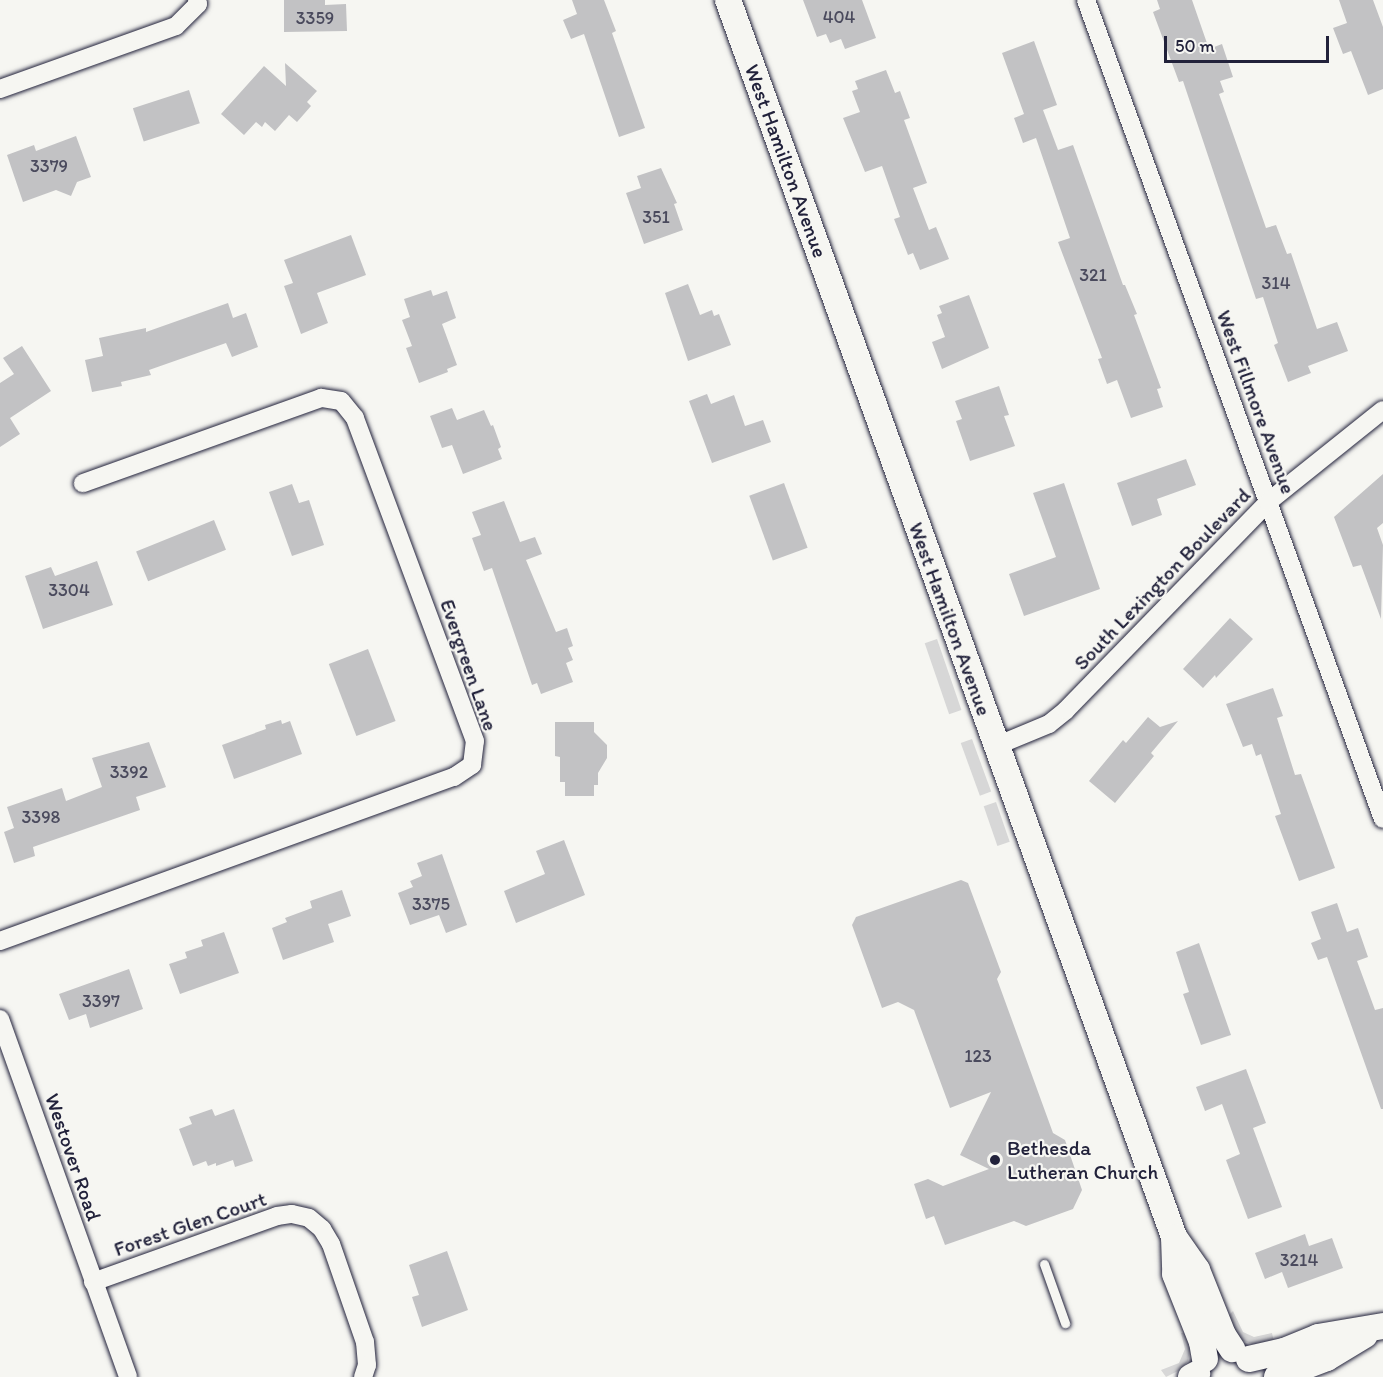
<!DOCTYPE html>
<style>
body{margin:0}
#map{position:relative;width:1383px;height:1377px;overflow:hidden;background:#f6f6f2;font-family:Itim,sans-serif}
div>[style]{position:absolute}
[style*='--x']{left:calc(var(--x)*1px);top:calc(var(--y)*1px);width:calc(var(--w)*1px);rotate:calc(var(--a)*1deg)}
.green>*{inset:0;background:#d7d7d7;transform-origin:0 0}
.building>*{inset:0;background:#c2c2c4;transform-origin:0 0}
.roads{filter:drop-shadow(0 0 2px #22223b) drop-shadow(0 0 2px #22223b)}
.lane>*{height:9px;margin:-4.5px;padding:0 4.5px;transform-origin:4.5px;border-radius:4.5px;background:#f6f6f2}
.street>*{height:18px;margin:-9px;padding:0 9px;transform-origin:9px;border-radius:9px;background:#f6f6f2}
.secondary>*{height:26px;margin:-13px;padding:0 13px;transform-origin:13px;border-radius:13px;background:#f6f6f2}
.dots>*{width:16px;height:16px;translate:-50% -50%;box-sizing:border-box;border:3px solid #f6f6f2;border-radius:50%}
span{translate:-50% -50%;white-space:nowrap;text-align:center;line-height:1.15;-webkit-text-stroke:4.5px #f6f6f2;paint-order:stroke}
.number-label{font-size:18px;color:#4a4a5d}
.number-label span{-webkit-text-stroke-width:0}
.street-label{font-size:21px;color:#22223b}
.poi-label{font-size:21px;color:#22223b}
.left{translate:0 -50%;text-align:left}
.scale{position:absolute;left:1164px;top:36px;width:165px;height:27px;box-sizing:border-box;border:3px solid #22223b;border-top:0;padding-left:8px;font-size:18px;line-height:21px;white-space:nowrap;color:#22223b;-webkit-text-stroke:4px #f6f6f2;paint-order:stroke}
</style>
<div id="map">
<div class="green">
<div style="left:937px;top:639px;width:75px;height:13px;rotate:71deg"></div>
<div style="left:972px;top:739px;width:56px;height:12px;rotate:70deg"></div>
<div style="left:996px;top:802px;width:42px;height:13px;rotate:71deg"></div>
<div style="clip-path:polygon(1233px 1311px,1243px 1332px,1254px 1337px,1272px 1333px,1274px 1342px,1258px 1346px,1241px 1340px,1227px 1317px)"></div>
<div style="clip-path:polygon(1188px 1332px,1191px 1344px,1188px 1361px,1180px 1370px,1166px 1377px,1161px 1370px,1179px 1363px,1185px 1349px,1181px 1333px)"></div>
</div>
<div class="building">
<div style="clip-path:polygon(284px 0,325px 0,325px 5px,346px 4px,347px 31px,284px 32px)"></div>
<div style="clip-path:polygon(572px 0,604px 0,616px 31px,612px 33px,645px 128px,619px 137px,584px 34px,571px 39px,563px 20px,577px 14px)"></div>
<div style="clip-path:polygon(803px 0,862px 0,876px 38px,845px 49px,841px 39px,830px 43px,826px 34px,817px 37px)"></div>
<div style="clip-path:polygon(1157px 0,1192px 0,1209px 49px,1222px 44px,1233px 77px,1220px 81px,1224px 92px,1219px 94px,1266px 228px,1276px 225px,1287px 254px,1291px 253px,1317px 329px,1337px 322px,1348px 351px,1308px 366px,1311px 373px,1288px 382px,1274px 345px,1278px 343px,1263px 297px,1256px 299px,1183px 81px,1179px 82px,1153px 12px,1160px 9px)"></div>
<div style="clip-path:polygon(1339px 0,1373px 0,1383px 27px,1383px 89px,1368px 95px,1351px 51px,1343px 54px,1333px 28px,1347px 23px)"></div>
<div style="clip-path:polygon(1034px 41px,1057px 105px,1043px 110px,1058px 150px,1073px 145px,1123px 285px,1125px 285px,1137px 314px,1134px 315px,1161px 388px,1157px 389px,1163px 407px,1131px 418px,1117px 380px,1107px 384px,1098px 359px,1102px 358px,1058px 242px,1070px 238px,1036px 138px,1023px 143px,1014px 118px,1024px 114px,1002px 53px)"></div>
<div style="clip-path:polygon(285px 63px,317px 91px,307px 102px,311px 106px,297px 122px,289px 115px,275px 131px,265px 122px,262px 127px,256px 122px,244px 135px,221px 114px,264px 66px,286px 86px)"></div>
<div style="clip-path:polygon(886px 70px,895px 93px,900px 91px,910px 118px,904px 120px,927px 183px,913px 188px,929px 230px,936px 227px,949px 259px,920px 270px,913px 253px,908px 255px,894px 219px,900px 217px,882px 166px,865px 172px,843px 118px,860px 112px,852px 91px,858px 89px,855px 81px)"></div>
<div style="left:189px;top:90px;width:35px;height:59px;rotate:72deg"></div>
<div style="clip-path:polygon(76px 136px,91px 177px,77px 182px,71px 196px,56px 190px,23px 202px,7px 155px,34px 145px,36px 151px)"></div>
<div style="clip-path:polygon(661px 168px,677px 203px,674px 204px,683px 230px,644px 244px,626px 193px,641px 188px,637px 176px)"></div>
<div style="clip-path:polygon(351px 235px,366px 275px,317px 293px,328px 323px,301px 334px,284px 286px,293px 283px,284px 260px)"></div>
<div style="clip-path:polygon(688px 284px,700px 315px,712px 310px,714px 316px,719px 314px,731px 345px,688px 361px,665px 293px)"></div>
<div style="clip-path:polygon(431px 290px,433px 296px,447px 291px,456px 318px,442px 324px,457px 365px,447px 369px,448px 372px,419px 383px,406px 348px,412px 346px,402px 320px,410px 317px,404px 299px)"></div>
<div style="clip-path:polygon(969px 295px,989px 348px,942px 369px,932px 342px,945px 337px,937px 315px,942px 313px,939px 306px)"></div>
<div style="clip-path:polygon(228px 303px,233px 318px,246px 313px,258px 347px,232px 357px,226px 343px,149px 370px,151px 375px,121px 382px,122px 386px,92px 392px,85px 360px,103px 356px,99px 338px,146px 328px,146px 332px)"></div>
<div style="clip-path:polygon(22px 346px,51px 391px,10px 418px,20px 434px,0 447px,0 383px,14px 374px,3px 358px)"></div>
<div style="clip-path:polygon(999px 386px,1009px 415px,1004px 416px,1015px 446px,970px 461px,956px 421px,962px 419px,955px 401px)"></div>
<div style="clip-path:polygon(707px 394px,711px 404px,734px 395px,745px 426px,763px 420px,771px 442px,712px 463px,689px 401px)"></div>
<div style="clip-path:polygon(452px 408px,457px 420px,484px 410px,491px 426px,493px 425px,501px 447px,498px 449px,502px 459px,463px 474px,452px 445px,442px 448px,430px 416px)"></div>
<div style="clip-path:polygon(1186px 459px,1196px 485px,1157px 499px,1162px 515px,1132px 526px,1117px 483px)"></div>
<div style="clip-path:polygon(1383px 474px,1383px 523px,1377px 528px,1383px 545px,1381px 619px,1361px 565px,1353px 567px,1334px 517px)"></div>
<div style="left:784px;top:483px;width:69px;height:37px;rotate:70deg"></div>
<div style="clip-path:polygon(1064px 483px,1100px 589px,1024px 616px,1009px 574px,1056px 557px,1033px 493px)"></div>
<div style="clip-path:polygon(292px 484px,299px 503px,309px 500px,324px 545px,292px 556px,269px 492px)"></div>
<div style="clip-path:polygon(504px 501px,520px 542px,535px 537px,542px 554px,526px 560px,556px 632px,567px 628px,573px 646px,568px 648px,573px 660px,566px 663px,573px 682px,541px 694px,537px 683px,532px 685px,492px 568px,484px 571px,472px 538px,481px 535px,472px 512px)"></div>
<div style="left:214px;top:520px;width:32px;height:84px;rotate:68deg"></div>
<div style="clip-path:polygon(97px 561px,113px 605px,43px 629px,25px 576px,51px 567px,55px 576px)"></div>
<div style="clip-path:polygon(1230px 618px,1253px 639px,1216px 678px,1215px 675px,1203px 688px,1183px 669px)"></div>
<div style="left:368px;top:649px;width:77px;height:42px;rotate:69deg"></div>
<div style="clip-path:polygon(1273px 688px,1283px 716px,1277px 718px,1295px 775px,1301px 774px,1335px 868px,1299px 881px,1275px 816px,1281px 814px,1261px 754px,1256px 756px,1252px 744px,1243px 747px,1226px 704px)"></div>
<div style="clip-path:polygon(1148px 717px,1160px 727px,1178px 721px,1151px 753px,1154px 756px,1115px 803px,1089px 781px,1123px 740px,1126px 743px)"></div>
<div style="clip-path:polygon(281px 720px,282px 724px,290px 721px,302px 754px,234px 779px,222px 745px,266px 729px,265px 725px)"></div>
<div style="clip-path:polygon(555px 722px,594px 722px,594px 732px,607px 745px,607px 758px,598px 773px,598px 785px,594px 785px,594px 796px,565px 796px,565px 782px,560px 782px,560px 757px,555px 756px)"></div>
<div style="clip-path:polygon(149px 742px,166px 787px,136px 797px,140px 810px,33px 847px,35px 856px,14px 863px,4px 832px,14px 828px,7px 807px,62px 788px,66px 801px,102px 787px,92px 758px)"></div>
<div style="clip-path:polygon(564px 840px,585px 895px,516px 923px,504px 891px,545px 874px,536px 851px)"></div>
<div style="clip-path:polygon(442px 854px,467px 925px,446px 933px,439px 915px,410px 925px,398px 893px,413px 887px,410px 881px,422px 876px,417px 863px)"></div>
<div style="clip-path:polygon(961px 880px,968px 883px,1001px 972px,997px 979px,1053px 1133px,1065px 1140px,1082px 1190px,1073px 1209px,1026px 1226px,1014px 1221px,945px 1245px,934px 1216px,926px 1219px,914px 1184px,928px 1179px,943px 1186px,989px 1169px,960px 1155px,991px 1092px,950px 1108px,914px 1010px,898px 1002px,882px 1008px,852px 925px,856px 917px)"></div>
<div style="clip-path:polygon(342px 890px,351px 916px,328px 924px,334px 942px,283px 960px,272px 928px,287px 922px,285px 918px,312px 908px,310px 901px)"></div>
<div style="clip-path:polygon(1337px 903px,1347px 932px,1358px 928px,1368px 957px,1357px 961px,1375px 1010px,1383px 1008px,1383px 1109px,1381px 1109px,1327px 957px,1318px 960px,1311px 943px,1321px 939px,1311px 912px)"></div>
<div style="clip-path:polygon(224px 932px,239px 973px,180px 994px,169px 964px,187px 958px,185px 952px,203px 946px,201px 940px)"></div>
<div style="clip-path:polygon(1199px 943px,1231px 1035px,1201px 1045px,1183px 994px,1189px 992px,1176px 952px)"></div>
<div style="clip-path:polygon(129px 969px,143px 1009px,90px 1028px,86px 1014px,69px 1020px,59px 994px)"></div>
<div style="clip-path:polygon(1246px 1069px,1266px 1123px,1253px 1128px,1282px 1207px,1248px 1219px,1226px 1160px,1240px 1154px,1222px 1104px,1205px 1111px,1196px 1087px)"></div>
<div style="clip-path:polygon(212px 1109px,215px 1116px,234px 1109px,253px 1161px,235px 1167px,233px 1160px,216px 1166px,216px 1163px,208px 1166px,206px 1161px,193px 1166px,179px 1129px,192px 1124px,189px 1117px)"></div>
<div style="clip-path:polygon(1305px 1234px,1309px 1246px,1332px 1238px,1343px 1268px,1288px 1288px,1282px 1272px,1265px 1279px,1255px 1253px)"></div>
<div style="clip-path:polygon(447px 1251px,468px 1310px,422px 1327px,412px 1297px,419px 1295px,409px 1265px)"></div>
</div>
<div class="roads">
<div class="lane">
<div style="--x:1044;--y:1264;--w:63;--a:70.4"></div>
</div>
<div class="street">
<div style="--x:1086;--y:0;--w:871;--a:70.07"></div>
<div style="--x:0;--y:89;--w:187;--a:-19.7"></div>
<div style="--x:176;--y:26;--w:31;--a:-45"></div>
<div style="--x:198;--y:4;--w:4;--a:-104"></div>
<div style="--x:996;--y:746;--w:57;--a:-22.5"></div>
<div style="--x:1049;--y:724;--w:22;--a:-39"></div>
<div style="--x:1066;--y:710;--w:290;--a:-45.8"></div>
<div style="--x:1268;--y:502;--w:147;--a:-38.7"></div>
<div style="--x:0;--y:941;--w:483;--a:-19.9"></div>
<div style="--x:454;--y:777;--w:22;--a:-34"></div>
<div style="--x:472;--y:765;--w:24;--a:-83"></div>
<div style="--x:475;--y:741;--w:345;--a:-110.4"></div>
<div style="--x:355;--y:418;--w:22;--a:-129"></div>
<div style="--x:341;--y:401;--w:20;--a:-171"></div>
<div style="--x:321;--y:398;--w:253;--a:160.3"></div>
<div style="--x:0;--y:1019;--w:380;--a:70.3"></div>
<div style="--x:93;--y:1282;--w:195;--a:-19.7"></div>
<div style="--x:277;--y:1216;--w:15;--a:-8"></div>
<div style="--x:292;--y:1214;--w:17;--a:13"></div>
<div style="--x:309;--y:1218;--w:17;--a:40"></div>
<div style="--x:322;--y:1229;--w:17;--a:59"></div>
<div style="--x:331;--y:1244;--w:104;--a:70.9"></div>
<div style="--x:365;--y:1342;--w:23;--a:85"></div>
<div style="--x:367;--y:1365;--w:13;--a:108"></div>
</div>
<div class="secondary">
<div style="--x:728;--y:0;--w:1315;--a:70.17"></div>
<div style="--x:1174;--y:1237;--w:40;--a:55.1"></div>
<div style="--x:1197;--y:1270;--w:70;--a:68.2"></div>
<div style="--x:1223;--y:1335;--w:17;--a:57"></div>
<div style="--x:1174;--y:1237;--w:37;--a:88"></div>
<div style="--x:1175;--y:1274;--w:73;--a:68.3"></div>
<div style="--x:1202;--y:1342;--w:17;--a:80"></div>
<div style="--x:1249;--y:1359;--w:36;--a:-13"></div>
<div style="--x:1284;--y:1351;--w:37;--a:-22"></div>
<div style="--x:1318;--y:1337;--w:66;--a:-9.6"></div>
<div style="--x:1191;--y:1377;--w:7;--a:-27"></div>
<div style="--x:1277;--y:1377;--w:53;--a:-20.8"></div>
<div style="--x:1327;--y:1358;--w:44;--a:-31.2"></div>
</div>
</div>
<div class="dots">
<div style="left:995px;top:1160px;background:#22223b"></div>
</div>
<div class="number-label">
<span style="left:839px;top:17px">404</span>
<span style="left:315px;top:18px">3359</span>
<span style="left:49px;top:166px">3379</span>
<span style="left:656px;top:217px">351</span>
<span style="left:1093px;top:275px">321</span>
<span style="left:1276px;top:283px">314</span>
<span style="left:69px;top:590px">3304</span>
<span style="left:129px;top:772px">3392</span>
<span style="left:41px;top:817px">3398</span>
<span style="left:431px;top:904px">3375</span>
<span style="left:101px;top:1001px">3397</span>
<span style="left:978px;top:1056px">123</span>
<span style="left:1299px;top:1260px">3214</span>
</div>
<div class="street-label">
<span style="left:786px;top:161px;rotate:70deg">West Hamilton Avenue</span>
<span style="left:1256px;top:402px;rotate:70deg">West Fillmore Avenue</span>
<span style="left:1162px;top:579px;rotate:-46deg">South Lexington Boulevard</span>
<span style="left:950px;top:619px;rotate:70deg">West Hamilton Avenue</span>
<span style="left:469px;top:665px;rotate:71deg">Evergreen Lane</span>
<span style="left:73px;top:1157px;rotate:71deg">Westover Road</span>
<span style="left:190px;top:1224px;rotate:-19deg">Forest Glen Court</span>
</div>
<div class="poi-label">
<span class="left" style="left:1007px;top:1160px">Bethesda<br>Lutheran Church</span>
</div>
<div class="scale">50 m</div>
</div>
